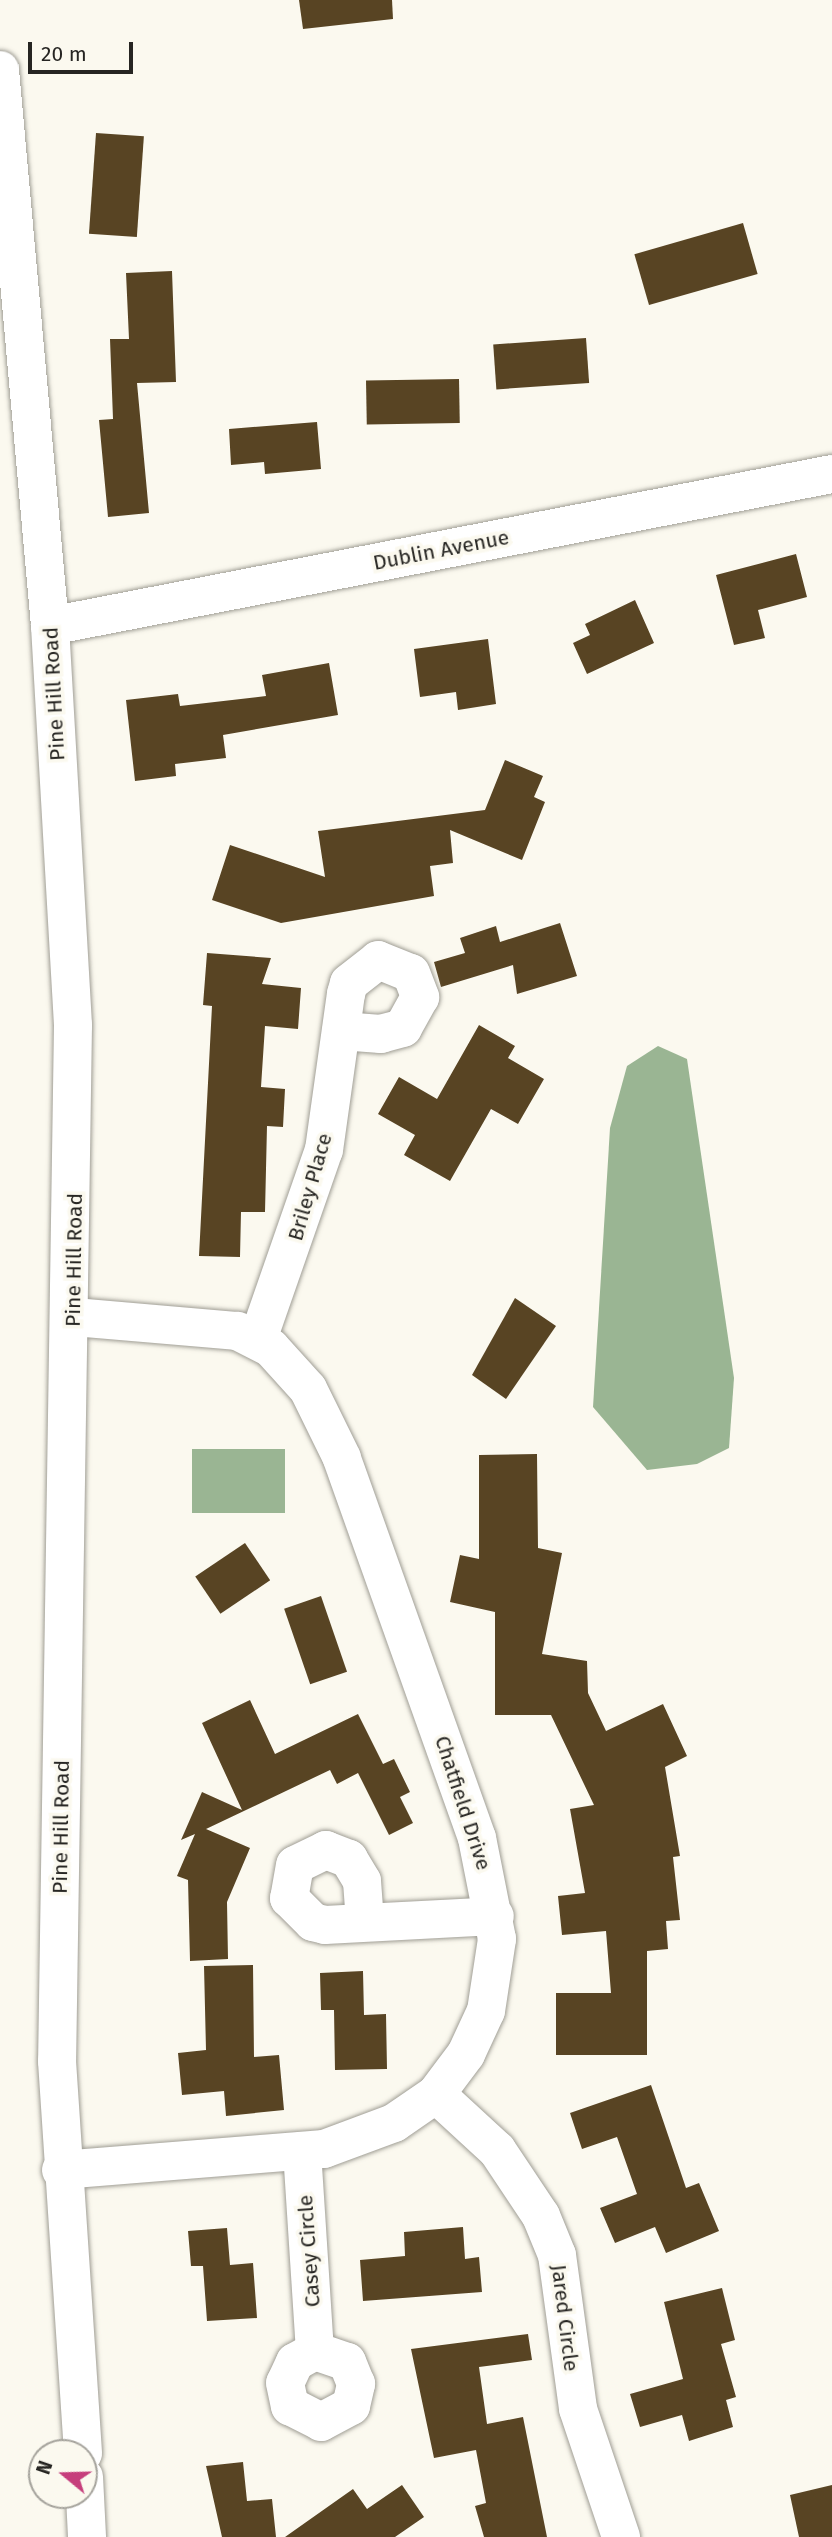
<!DOCTYPE html>
<style>
body{margin:0}
#map{position:relative;width:832px;height:2537px;overflow:hidden;background:#fbf9ef;font-family:"Fira Sans",sans-serif}
div>[style]{position:absolute}
[style*='--x']{left:calc(var(--x)*1px);top:calc(var(--y)*1px);width:calc(var(--w)*1px);rotate:calc(var(--a)*1deg)}
.water>*{inset:0;background:#9ab593;transform-origin:0 0}
.building>*{inset:0;background:#584423;transform-origin:0 0}
.roads{filter:drop-shadow(0 0 2px #a09e95) drop-shadow(0 0 2px #a09e95)}
.minor>*{height:38px;margin:-19px;padding:0 19px;transform-origin:19px;border-radius:19px;background:#fff}
span{translate:-50% -50%;white-space:nowrap;text-align:center;line-height:1.15;-webkit-text-stroke:7px #fbf9ef;paint-order:stroke}
.street-label{font-size:21px;color:#262522}
.north{position:absolute;left:28px;top:2439px;width:70px;height:70px;box-sizing:border-box;background:#fbf9ef;border:2px solid #a6a49d;border-radius:50%;rotate:289deg;font-size:19px;font-weight:700;line-height:28px;text-align:center;color:#262522}
.north::after{content:'';display:block;margin:auto;width:24px;height:32px;background:#c63e7c;clip-path:polygon(50% 0,100% 100%,50% 72%,0 100%)}
.scale{position:absolute;left:28px;top:42px;width:105px;height:32px;box-sizing:border-box;border:4px solid #262522;border-top:0;padding-left:9px;font-size:21px;line-height:24px;white-space:nowrap;color:#262522;-webkit-text-stroke:5px #fbf9ef;paint-order:stroke}
</style>
<div id="map">
<div class="water">
<div style="clip-path:polygon(658px 1046px,687px 1059px,734px 1378px,729px 1448px,697px 1464px,647px 1470px,593px 1407px,610px 1128px,627px 1066px)"></div>
<div style="left:192px;top:1449px;width:93px;height:64px"></div>
</div>
<div class="building">
<div style="clip-path:polygon(299px 0,392px 0,393px 19px,303px 29px)"></div>
<div style="left:96px;top:133px;width:48px;height:101px;rotate:4deg"></div>
<div style="left:743px;top:223px;width:53px;height:113px;rotate:74deg"></div>
<div style="clip-path:polygon(172px 271px,176px 382px,137px 383px,149px 513px,108px 517px,99px 420px,113px 419px,110px 339px,129px 339px,126px 273px)"></div>
<div style="left:586px;top:338px;width:45px;height:93px;rotate:86deg"></div>
<div style="left:459px;top:379px;width:44px;height:93px;rotate:89deg"></div>
<div style="clip-path:polygon(317px 422px,321px 469px,265px 474px,264px 462px,231px 465px,229px 429px)"></div>
<div style="clip-path:polygon(796px 554px,807px 597px,758px 610px,765px 638px,734px 645px,716px 575px)"></div>
<div style="clip-path:polygon(635px 600px,654px 643px,587px 674px,573px 643px,590px 635px,585px 624px)"></div>
<div style="clip-path:polygon(488px 639px,496px 704px,458px 710px,456px 692px,420px 697px,414px 649px)"></div>
<div style="clip-path:polygon(329px 663px,338px 715px,223px 735px,226px 758px,175px 764px,176px 776px,135px 781px,126px 700px,178px 694px,180px 706px,266px 696px,262px 675px)"></div>
<div style="clip-path:polygon(505px 760px,543px 776px,534px 797px,545px 802px,522px 860px,450px 830px,453px 863px,430px 866px,434px 896px,281px 923px,212px 900px,230px 845px,325px 877px,318px 831px,485px 810px)"></div>
<div style="clip-path:polygon(560px 923px,577px 976px,517px 994px,513px 965px,441px 987px,434px 962px,465px 953px,460px 938px,496px 926px,500px 942px)"></div>
<div style="clip-path:polygon(207px 953px,271px 958px,262px 984px,301px 988px,298px 1029px,265px 1026px,261px 1087px,285px 1089px,283px 1127px,267px 1126px,265px 1212px,241px 1212px,240px 1257px,199px 1256px,212px 1006px,203px 1005px)"></div>
<div style="clip-path:polygon(479px 1025px,515px 1046px,508px 1058px,544px 1079px,518px 1124px,491px 1109px,450px 1181px,404px 1155px,415px 1135px,378px 1114px,399px 1077px,437px 1099px)"></div>
<div style="clip-path:polygon(515px 1298px,556px 1326px,506px 1399px,472px 1375px)"></div>
<div style="clip-path:polygon(537px 1454px,538px 1548px,562px 1553px,542px 1654px,587px 1661px,588px 1693px,606px 1731px,663px 1704px,687px 1756px,665px 1767px,680px 1856px,673px 1857px,680px 1920px,666px 1921px,668px 1949px,647px 1951px,647px 2055px,556px 2055px,556px 1993px,611px 1993px,606px 1931px,562px 1935px,558px 1896px,585px 1893px,570px 1809px,594px 1805px,551px 1715px,495px 1715px,495px 1612px,450px 1602px,460px 1555px,479px 1559px,479px 1455px)"></div>
<div style="left:245px;top:1543px;width:45px;height:60px;rotate:56deg"></div>
<div style="left:321px;top:1596px;width:80px;height:39px;rotate:71deg"></div>
<div style="clip-path:polygon(250px 1700px,275px 1754px,358px 1714px,383px 1764px,394px 1759px,410px 1792px,400px 1797px,413px 1823px,389px 1835px,358px 1773px,337px 1784px,330px 1770px,206px 1829px,250px 1848px,227px 1902px,228px 1959px,190px 1961px,188px 1880px,177px 1876px,195px 1834px,181px 1840px,202px 1792px,242px 1810px,202px 1723px)"></div>
<div style="clip-path:polygon(253px 1965px,254px 2057px,279px 2055px,284px 2110px,226px 2116px,224px 2091px,182px 2095px,178px 2053px,206px 2050px,204px 1966px)"></div>
<div style="clip-path:polygon(363px 1971px,364px 2015px,386px 2014px,387px 2069px,335px 2070px,334px 2010px,321px 2010px,320px 1973px)"></div>
<div style="clip-path:polygon(651px 2085px,686px 2188px,699px 2183px,719px 2231px,666px 2253px,655px 2227px,615px 2243px,600px 2208px,637px 2194px,617px 2137px,582px 2149px,570px 2113px)"></div>
<div style="clip-path:polygon(463px 2227px,465px 2259px,479px 2257px,482px 2292px,363px 2301px,360px 2260px,405px 2256px,404px 2232px)"></div>
<div style="clip-path:polygon(227px 2228px,230px 2265px,253px 2263px,257px 2318px,207px 2321px,203px 2266px,191px 2266px,188px 2231px)"></div>
<div style="clip-path:polygon(722px 2288px,735px 2340px,721px 2344px,736px 2397px,726px 2400px,733px 2427px,689px 2441px,682px 2415px,640px 2427px,630px 2394px,683px 2379px,664px 2302px)"></div>
<div style="clip-path:polygon(528px 2334px,532px 2360px,479px 2367px,487px 2424px,523px 2417px,547px 2537px,484px 2537px,475px 2506px,486px 2503px,476px 2450px,434px 2458px,411px 2349px)"></div>
<div style="clip-path:polygon(243px 2462px,247px 2501px,272px 2499px,276px 2537px,222px 2537px,206px 2466px)"></div>
<div style="clip-path:polygon(402px 2485px,424px 2517px,395px 2537px,285px 2537px,353px 2489px,367px 2509px)"></div>
<div style="clip-path:polygon(832px 2485px,832px 2537px,799px 2537px,790px 2495px)"></div>
</div>
<div class="roads">
<div class="minor">
<div style="--x:0;--y:70;--w:558;--a:84.86"></div>
<div style="--x:50;--y:626;--w:400;--a:86.7"></div>
<div style="--x:73;--y:1025;--w:1036;--a:90.88"></div>
<div style="--x:57;--y:2061;--w:393;--a:86.2"></div>
<div style="--x:50;--y:626;--w:797;--a:-11"></div>
<div style="--x:258;--y:1339;--w:200;--a:-70.8"></div>
<div style="--x:324;--y:1150;--w:158;--a:-82"></div>
<div style="--x:346;--y:994;--w:11;--a:-75"></div>
<div style="--x:349;--y:983;--w:37;--a:-38"></div>
<div style="--x:378;--y:960;--w:35;--a:22"></div>
<div style="--x:411;--y:973;--w:26;--a:69"></div>
<div style="--x:420;--y:997;--w:35;--a:119"></div>
<div style="--x:403;--y:1028;--w:23;--a:165"></div>
<div style="--x:381;--y:1034;--w:40;--a:-175.7"></div>
<div style="--x:365;--y:1922;--w:41;--a:-94.2"></div>
<div style="--x:362;--y:1881;--w:26;--a:-121"></div>
<div style="--x:349;--y:1859;--w:25;--a:-159"></div>
<div style="--x:326;--y:1850;--w:34;--a:154"></div>
<div style="--x:295;--y:1865;--w:34;--a:100"></div>
<div style="--x:289;--y:1898;--w:34;--a:45"></div>
<div style="--x:313;--y:1922;--w:12;--a:14"></div>
<div style="--x:325;--y:1925;--w:170;--a:-3"></div>
<div style="--x:436;--y:2094;--w:83;--a:42.6"></div>
<div style="--x:497;--y:2150;--w:79;--a:56.3"></div>
<div style="--x:541;--y:2216;--w:42;--a:67.7"></div>
<div style="--x:557;--y:2255;--w:155;--a:82.2"></div>
<div style="--x:578;--y:2409;--w:135;--a:71.4"></div>
<div style="--x:302;--y:2151;--w:200;--a:86.3"></div>
<div style="--x:315;--y:2351;--w:23;--a:151"></div>
<div style="--x:295;--y:2362;--w:23;--a:115"></div>
<div style="--x:285;--y:2383;--w:24;--a:78"></div>
<div style="--x:290;--y:2406;--w:35;--a:27"></div>
<div style="--x:321;--y:2422;--w:34;--a:-28"></div>
<div style="--x:351;--y:2406;--w:23;--a:-77"></div>
<div style="--x:356;--y:2384;--w:24;--a:-112"></div>
<div style="--x:347;--y:2362;--w:34;--a:-161"></div>
<div style="--x:61;--y:2170;--w:264;--a:-4.6"></div>
<div style="--x:324;--y:2149;--w:75;--a:-20.4"></div>
<div style="--x:394;--y:2123;--w:51;--a:-34.6"></div>
<div style="--x:436;--y:2094;--w:50;--a:-53.1"></div>
<div style="--x:466;--y:2054;--w:47;--a:-65.1"></div>
<div style="--x:486;--y:2011;--w:73;--a:-81.3"></div>
<div style="--x:497;--y:1939;--w:103;--a:-101.2"></div>
<div style="--x:477;--y:1838;--w:403;--a:-109.6"></div>
<div style="--x:342;--y:1458;--w:77;--a:-116.2"></div>
<div style="--x:308;--y:1389;--w:55;--a:-132.1"></div>
<div style="--x:271;--y:1348;--w:38;--a:-153"></div>
<div style="--x:237;--y:1331;--w:165;--a:-175.1"></div>
<div style="--x:84;--y:2477;--w:60;--a:87.1"></div>
</div>
</div>
<div class="street-label">
<span style="left:441px;top:550px;rotate:-11deg">Dublin Avenue</span>
<span style="left:54px;top:694px;rotate:-93deg">Pine Hill Road</span>
<span style="left:310px;top:1187px;rotate:-74deg">Briley Place</span>
<span style="left:74px;top:1260px;rotate:-89deg">Pine Hill Road</span>
<span style="left:463px;top:1803px;rotate:72deg">Chatfield Drive</span>
<span style="left:61px;top:1827px;rotate:-89deg">Pine Hill Road</span>
<span style="left:309px;top:2251px;rotate:-94deg">Casey Circle</span>
<span style="left:565px;top:2318px;rotate:83deg">Jared Circle</span>
</div>
<div class="north">N</div>
<div class="scale">20 m</div>
</div>
